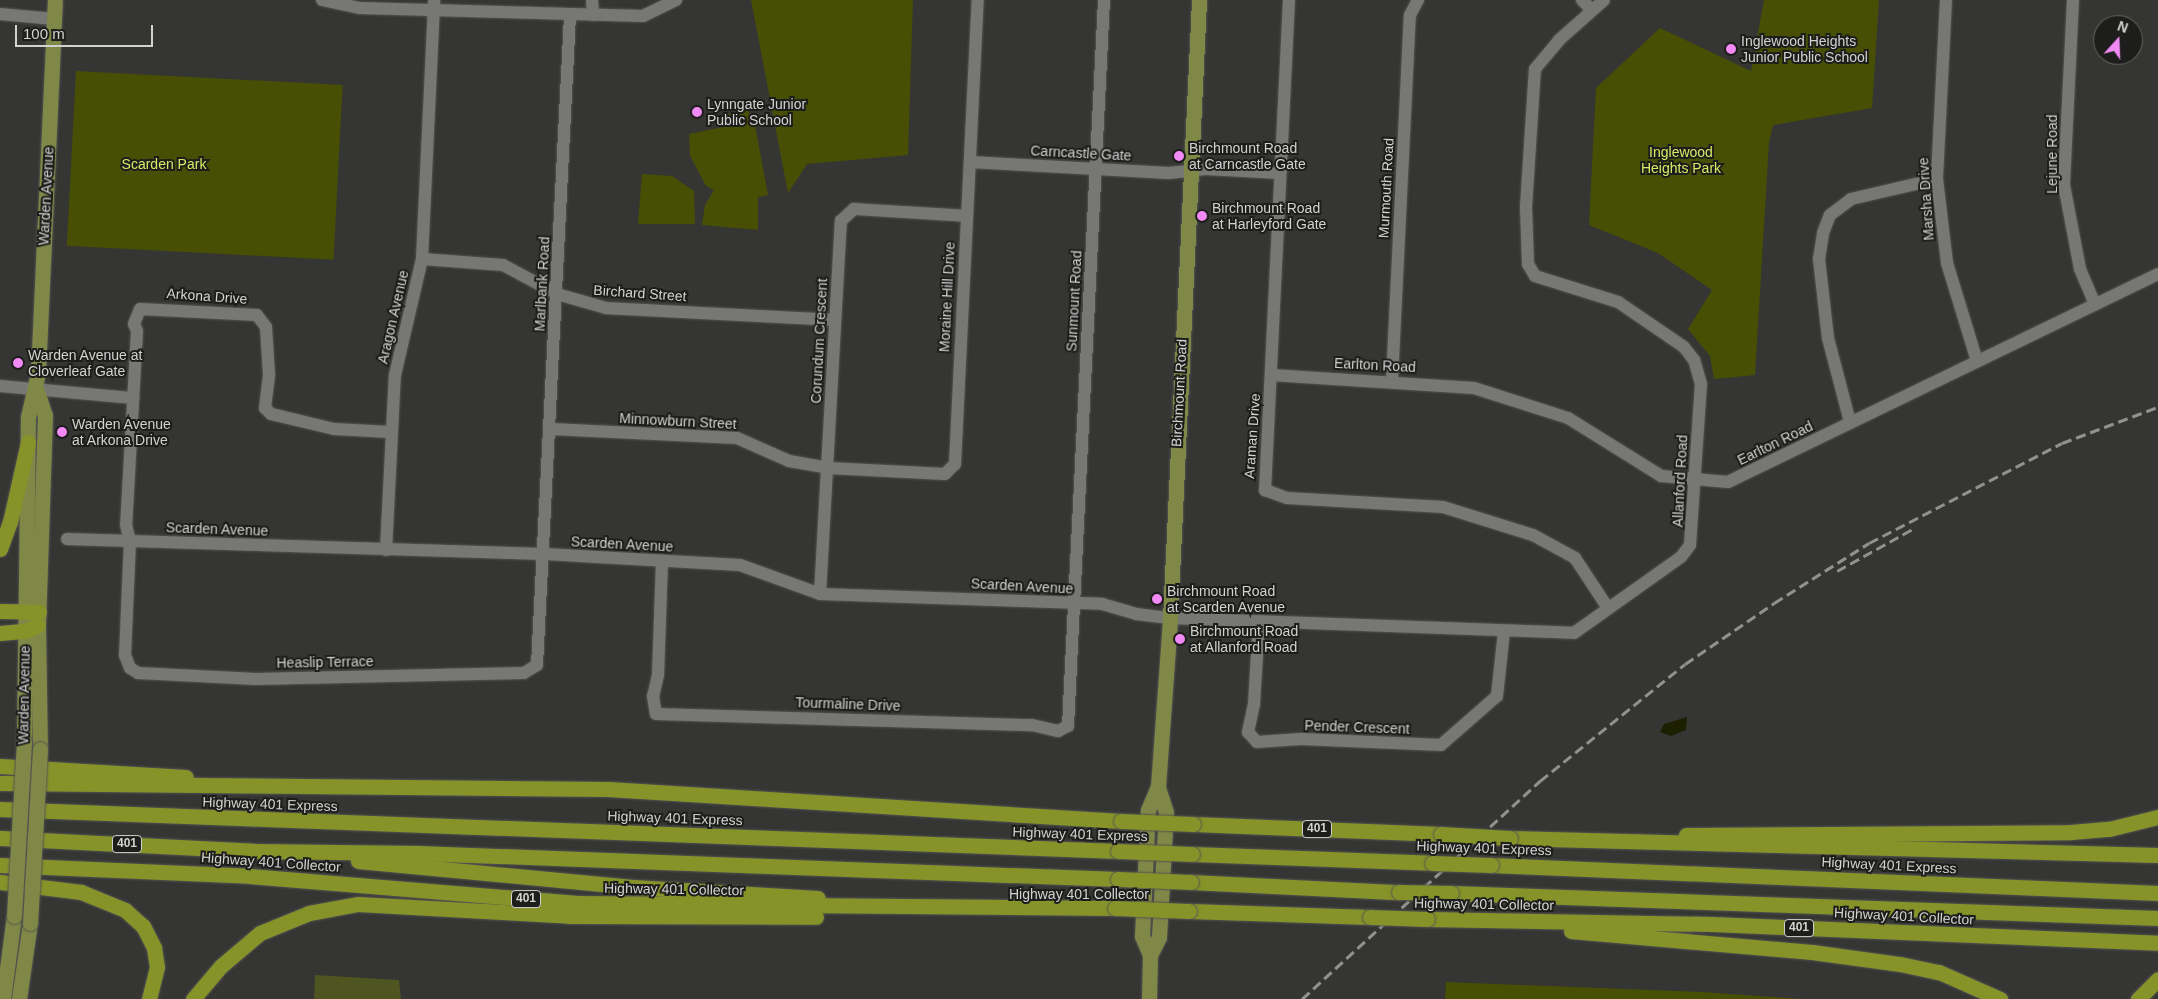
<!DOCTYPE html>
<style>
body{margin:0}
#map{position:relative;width:2158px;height:999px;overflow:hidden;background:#353633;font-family:Helvetica,sans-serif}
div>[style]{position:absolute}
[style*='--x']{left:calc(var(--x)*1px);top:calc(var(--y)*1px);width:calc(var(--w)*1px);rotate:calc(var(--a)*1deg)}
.green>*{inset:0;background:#474f04;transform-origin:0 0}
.water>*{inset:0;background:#1c2001}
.building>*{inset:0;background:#4e5520}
.roads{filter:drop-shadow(0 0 1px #535451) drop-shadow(0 0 1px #535451)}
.minor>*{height:12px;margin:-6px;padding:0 6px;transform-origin:6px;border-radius:6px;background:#777874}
.major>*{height:15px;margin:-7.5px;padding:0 7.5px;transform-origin:7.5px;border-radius:7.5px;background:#808847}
.highway>*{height:15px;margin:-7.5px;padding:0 7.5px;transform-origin:7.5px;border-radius:7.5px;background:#869329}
.rail>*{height:2.5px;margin-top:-1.25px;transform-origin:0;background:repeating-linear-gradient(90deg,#919290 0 10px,transparent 0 15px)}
.bridges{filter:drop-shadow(0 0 1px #535451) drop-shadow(0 0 1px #535451)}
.major-bridge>*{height:15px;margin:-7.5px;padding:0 7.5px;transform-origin:7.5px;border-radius:7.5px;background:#808847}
.highway-bridge>*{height:15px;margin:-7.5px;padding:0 7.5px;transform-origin:7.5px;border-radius:7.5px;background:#869329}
.dots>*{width:14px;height:14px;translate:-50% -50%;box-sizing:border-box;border:2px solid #1d1d1c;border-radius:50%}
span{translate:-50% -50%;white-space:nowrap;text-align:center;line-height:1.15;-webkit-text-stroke:4px #1d1d1c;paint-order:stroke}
.shield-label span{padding:1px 4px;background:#1d1d1c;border:1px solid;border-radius:4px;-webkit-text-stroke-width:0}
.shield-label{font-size:12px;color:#d2d3d1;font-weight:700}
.poi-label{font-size:14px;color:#d2d3d1}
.left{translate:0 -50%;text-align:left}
.park-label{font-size:14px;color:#d7ea65}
.street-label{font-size:14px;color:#d2d3d1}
.north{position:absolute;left:2093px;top:15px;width:50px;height:50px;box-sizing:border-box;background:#1d1d1c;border:1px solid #656664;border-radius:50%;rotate:20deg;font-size:14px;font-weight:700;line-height:20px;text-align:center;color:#d2d3d1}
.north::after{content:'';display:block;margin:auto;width:18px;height:22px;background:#f18af4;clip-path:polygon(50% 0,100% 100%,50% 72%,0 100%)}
.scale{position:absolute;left:15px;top:25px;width:138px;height:22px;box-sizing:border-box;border:2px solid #d2d3d1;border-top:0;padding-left:6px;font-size:15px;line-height:18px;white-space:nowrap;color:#d2d3d1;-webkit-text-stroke:4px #1d1d1c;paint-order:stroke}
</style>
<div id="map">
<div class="green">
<div style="clip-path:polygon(751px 0,913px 0,908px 155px,807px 164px,788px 193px)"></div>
<div style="clip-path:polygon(1764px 0,1879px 0,1872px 108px,1773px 125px,1769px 142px,1755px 375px,1714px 379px,1710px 356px,1688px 329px,1712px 290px,1658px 253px,1589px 225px,1596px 88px,1660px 28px,1751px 71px)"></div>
<div style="left:76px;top:71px;width:267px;height:175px;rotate:3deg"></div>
<div style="clip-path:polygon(747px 109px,754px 120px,768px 195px,758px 197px,758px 230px,702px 225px,705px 205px,714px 190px,706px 186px,690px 156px,689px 134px,728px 126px,725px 115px)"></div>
<div style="clip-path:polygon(642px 174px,672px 176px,694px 191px,695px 224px,638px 224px)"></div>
<div style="clip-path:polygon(1446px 982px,1702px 992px,1803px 999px,1445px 999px)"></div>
</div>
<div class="water">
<div style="clip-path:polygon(1687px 717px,1686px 730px,1671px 736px,1660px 732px,1664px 724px)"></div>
</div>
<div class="building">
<div style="clip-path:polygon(315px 975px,399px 980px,401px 999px,314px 999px)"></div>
</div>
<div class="roads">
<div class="minor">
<div style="--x:322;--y:0;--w:39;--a:12"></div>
<div style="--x:360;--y:8;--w:283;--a:1.6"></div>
<div style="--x:643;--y:16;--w:37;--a:-26"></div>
<div style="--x:592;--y:0;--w:15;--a:86"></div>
<div style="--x:1289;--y:0;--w:491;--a:92.8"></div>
<div style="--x:1265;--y:490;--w:23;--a:20"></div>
<div style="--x:1287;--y:498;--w:156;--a:3.3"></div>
<div style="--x:1443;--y:507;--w:94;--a:17.3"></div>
<div style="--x:1533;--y:535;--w:48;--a:28.7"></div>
<div style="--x:1575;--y:558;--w:60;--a:56.6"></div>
<div style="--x:1582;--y:0;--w:14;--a:45"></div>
<div style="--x:1946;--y:0;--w:179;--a:92.9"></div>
<div style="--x:1937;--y:179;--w:85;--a:83.2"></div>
<div style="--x:1947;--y:263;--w:102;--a:73"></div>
<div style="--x:2073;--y:0;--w:185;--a:92.8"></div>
<div style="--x:2064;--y:185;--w:86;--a:79.2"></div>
<div style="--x:2080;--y:269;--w:38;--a:67"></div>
<div style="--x:0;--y:14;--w:54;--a:5.3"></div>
<div style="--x:970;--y:162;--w:199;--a:3.2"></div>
<div style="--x:1169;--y:173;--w:37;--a:-6"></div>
<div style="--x:1206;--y:169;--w:74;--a:3.1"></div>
<div style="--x:422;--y:259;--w:81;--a:4.2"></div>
<div style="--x:503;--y:265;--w:61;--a:28.2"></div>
<div style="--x:557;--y:294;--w:51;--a:15.9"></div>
<div style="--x:606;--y:308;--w:229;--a:3"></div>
<div style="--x:1271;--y:375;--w:203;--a:3.7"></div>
<div style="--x:1474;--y:388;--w:99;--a:17.7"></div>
<div style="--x:1568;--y:418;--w:110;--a:31.9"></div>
<div style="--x:1661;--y:476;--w:67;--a:5.1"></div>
<div style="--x:1728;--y:482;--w:478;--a:-25.8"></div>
<div style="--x:1392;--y:380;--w:365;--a:-87.2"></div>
<div style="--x:1410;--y:15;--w:17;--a:-62"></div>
<div style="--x:0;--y:386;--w:134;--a:5.2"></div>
<div style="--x:1850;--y:422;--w:87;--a:-104.7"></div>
<div style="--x:1828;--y:338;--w:80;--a:-96.5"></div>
<div style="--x:1819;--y:259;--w:26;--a:-81"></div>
<div style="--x:1823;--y:233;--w:19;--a:-69"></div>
<div style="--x:1830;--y:215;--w:26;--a:-37"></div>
<div style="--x:1851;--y:199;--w:88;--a:-13.1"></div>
<div style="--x:551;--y:429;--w:186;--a:2.8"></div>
<div style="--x:737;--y:438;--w:57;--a:23.9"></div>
<div style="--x:789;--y:461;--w:40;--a:10"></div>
<div style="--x:828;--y:468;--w:117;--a:2.9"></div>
<div style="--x:945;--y:474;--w:14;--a:-45"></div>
<div style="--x:955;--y:464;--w:465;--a:-87.2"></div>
<div style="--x:390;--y:432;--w:56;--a:-176.9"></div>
<div style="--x:334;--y:429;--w:65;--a:-166.6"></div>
<div style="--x:271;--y:414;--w:8;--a:-135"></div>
<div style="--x:265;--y:408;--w:34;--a:-83"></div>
<div style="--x:269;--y:374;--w:47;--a:-93.7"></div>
<div style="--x:266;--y:327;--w:15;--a:-127"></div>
<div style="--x:257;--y:315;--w:117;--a:-177.1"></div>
<div style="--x:140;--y:309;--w:16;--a:112"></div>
<div style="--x:134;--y:324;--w:8;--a:67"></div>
<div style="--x:137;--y:331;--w:194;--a:93.2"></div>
<div style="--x:126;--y:525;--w:16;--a:76"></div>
<div style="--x:130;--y:541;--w:114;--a:92.5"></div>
<div style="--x:125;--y:655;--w:14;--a:69"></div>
<div style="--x:130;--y:668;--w:9;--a:32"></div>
<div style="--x:138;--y:673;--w:118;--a:2.9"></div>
<div style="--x:256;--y:679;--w:268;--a:-1.3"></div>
<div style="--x:524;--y:673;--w:15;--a:-32"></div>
<div style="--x:537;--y:665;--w:651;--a:-87.09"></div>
<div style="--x:67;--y:539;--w:477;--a:1.8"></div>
<div style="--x:544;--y:554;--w:196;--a:3.2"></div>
<div style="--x:740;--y:565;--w:85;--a:19.9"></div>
<div style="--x:820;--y:594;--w:282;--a:2"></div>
<div style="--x:1102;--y:604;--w:35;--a:16"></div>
<div style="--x:1136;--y:614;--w:34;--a:7"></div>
<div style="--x:1170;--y:618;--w:404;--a:2.1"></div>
<div style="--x:1574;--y:633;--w:131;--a:-35.4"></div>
<div style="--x:1681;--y:557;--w:15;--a:-53"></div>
<div style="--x:1690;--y:545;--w:161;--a:-86.1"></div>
<div style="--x:1701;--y:384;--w:25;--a:-106"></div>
<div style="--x:1694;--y:360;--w:16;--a:-128"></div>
<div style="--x:1684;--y:347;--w:80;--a:-145.7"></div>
<div style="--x:1618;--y:302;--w:87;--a:-162.6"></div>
<div style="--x:1535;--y:276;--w:14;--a:-120"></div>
<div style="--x:1528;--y:264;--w:57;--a:-92"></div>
<div style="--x:1526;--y:207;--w:138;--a:-86.3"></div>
<div style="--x:1535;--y:69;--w:38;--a:-50"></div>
<div style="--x:1559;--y:40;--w:60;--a:-41.6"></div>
<div style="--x:386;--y:550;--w:175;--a:-87.1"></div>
<div style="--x:395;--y:375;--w:119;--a:-76.9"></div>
<div style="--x:422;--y:259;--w:259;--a:-87.3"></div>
<div style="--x:662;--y:561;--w:114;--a:92"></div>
<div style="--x:658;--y:675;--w:22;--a:103"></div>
<div style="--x:653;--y:696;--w:18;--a:81"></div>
<div style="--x:656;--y:714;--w:376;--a:1.7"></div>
<div style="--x:1032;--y:725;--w:27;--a:13"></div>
<div style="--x:1058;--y:731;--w:11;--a:-27"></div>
<div style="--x:1068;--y:726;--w:727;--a:-87.16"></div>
<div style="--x:820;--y:594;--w:374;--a:-86.8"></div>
<div style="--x:841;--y:221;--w:18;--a:-43"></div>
<div style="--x:854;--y:209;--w:113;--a:3.5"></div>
<div style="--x:1259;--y:622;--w:82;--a:93.5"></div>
<div style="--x:1254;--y:704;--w:29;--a:102"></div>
<div style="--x:1248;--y:732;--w:13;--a:48"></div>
<div style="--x:1257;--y:742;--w:44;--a:-3.9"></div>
<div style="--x:1301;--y:739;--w:140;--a:2.5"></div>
<div style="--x:1441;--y:745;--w:74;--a:-41.2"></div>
<div style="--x:1497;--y:696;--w:64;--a:-83.8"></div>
</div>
<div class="major">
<div style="--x:37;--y:391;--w:25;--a:72"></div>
<div style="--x:45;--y:415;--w:210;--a:91.9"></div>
<div style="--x:38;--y:625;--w:124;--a:89.1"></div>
<div style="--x:24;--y:742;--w:325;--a:-89.3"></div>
<div style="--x:28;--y:417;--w:45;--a:-77.2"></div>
<div style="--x:38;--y:373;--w:373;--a:-87.4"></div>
<div style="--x:1150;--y:955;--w:20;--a:-63"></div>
<div style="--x:1159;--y:937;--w:125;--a:-86.8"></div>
<div style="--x:1166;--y:812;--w:26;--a:-108"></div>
<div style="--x:3;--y:999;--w:84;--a:-82.5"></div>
<div style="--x:19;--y:999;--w:77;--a:-81.8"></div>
<div style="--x:1149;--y:999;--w:44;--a:-88.7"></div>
<div style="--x:1150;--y:955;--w:21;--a:-113"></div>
<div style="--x:1142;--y:936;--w:126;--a:-87.3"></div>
<div style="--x:1148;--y:810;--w:25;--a:-67"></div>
<div style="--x:1158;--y:787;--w:169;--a:-85.9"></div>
<div style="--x:1170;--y:618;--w:619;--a:-87.31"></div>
</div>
<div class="highway">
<div style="--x:0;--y:549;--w:29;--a:-70"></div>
<div style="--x:10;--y:522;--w:82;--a:-77.3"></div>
<div style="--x:0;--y:611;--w:39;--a:1"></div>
<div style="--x:0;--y:633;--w:25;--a:-5"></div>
<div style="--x:25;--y:631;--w:14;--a:-25"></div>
<div style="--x:0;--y:766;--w:186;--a:3.4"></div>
<div style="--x:0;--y:783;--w:608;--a:0.57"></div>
<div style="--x:608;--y:789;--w:514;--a:3.57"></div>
<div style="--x:0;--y:809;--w:1119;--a:2.15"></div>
<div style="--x:1193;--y:824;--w:248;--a:2.3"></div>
<div style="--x:1686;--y:835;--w:385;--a:-0.4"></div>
<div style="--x:2071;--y:832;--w:38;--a:-5"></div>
<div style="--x:2109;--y:829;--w:50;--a:-13.8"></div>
<div style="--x:0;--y:838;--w:254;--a:2.9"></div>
<div style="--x:254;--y:851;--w:164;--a:0.7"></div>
<div style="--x:418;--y:853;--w:700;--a:2.13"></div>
<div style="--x:1510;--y:838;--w:648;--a:1.5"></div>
<div style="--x:1192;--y:854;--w:240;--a:2.1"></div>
<div style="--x:358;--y:861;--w:276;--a:5.4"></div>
<div style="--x:633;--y:887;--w:185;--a:3.4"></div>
<div style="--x:0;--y:865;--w:249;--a:2.5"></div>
<div style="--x:249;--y:876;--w:327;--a:4.7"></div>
<div style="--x:575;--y:903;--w:540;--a:0.53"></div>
<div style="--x:1491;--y:865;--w:668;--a:2.4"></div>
<div style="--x:0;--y:882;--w:82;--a:7"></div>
<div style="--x:81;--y:892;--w:48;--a:22.2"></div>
<div style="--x:125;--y:910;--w:24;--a:42"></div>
<div style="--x:143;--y:926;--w:25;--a:63"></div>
<div style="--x:154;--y:948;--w:19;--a:81"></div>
<div style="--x:157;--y:967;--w:33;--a:104"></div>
<div style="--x:1191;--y:882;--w:208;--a:2.8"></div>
<div style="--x:1451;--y:893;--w:707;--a:2.03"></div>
<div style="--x:1189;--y:911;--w:181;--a:1.9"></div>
<div style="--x:1427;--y:919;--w:285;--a:1"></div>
<div style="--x:1712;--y:924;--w:446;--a:2.4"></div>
<div style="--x:1571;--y:931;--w:242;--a:5"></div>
<div style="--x:1812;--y:952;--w:89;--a:7.8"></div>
<div style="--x:1900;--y:964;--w:40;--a:12"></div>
<div style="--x:1939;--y:972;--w:67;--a:23.9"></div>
<div style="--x:193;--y:999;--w:43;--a:-49.7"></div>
<div style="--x:221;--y:966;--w:51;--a:-40.2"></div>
<div style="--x:260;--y:933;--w:53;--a:-22.2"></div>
<div style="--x:309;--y:913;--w:50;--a:-10.4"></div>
<div style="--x:358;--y:904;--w:212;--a:3.2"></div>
<div style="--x:570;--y:916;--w:246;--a:0.2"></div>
<div style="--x:2138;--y:999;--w:28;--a:-45"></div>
</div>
</div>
<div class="rail">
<div style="--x:1837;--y:571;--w:90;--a:-29.1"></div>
<div style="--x:1302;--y:999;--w:323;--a:-42.5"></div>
<div style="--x:1540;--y:781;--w:186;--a:-38.9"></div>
<div style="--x:1685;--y:664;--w:108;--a:-34.4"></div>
<div style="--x:1774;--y:603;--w:112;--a:-32.3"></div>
<div style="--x:1869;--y:543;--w:217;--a:-27.4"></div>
<div style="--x:2062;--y:443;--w:103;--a:-20.6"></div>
</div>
<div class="bridges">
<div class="major-bridge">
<div style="--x:14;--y:916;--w:174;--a:-86.7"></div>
<div style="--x:30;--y:923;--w:174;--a:-86.7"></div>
</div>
<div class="highway-bridge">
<div style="--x:1121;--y:821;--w:72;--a:2.4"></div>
<div style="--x:1441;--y:834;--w:69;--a:3.3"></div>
<div style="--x:1118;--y:851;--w:74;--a:2.3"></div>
<div style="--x:1432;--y:863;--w:59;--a:1.9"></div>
<div style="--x:1118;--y:879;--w:73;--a:2.4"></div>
<div style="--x:1399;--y:892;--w:52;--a:1.1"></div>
<div style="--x:1115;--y:908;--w:74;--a:2.3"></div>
<div style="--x:1370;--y:917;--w:57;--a:2"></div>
</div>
</div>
<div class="dots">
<div style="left:1731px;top:49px;background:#f18af4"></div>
<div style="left:697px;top:112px;background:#f18af4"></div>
<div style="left:1179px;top:156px;background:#f18af4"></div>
<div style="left:1202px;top:216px;background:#f18af4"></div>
<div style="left:18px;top:363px;background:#f18af4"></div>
<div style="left:62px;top:432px;background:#f18af4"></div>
<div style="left:1157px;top:599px;background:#f18af4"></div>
<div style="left:1180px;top:639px;background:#f18af4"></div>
</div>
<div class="shield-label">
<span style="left:1317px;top:829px">401</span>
<span style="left:127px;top:844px">401</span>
<span style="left:526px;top:899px">401</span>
<span style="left:1799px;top:928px">401</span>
</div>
<div class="poi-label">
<span class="left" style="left:1741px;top:49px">Inglewood Heights<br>Junior Public School</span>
<span class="left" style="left:707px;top:112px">Lynngate Junior<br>Public School</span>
<span class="left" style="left:1189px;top:156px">Birchmount Road<br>at Carncastle Gate</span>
<span class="left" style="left:1212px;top:216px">Birchmount Road<br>at Harleyford Gate</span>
<span class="left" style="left:28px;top:363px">Warden Avenue at<br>Cloverleaf Gate</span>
<span class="left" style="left:72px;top:432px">Warden Avenue<br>at Arkona Drive</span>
<span class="left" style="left:1167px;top:599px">Birchmount Road<br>at Scarden Avenue</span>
<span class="left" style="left:1190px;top:639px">Birchmount Road<br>at Allanford Road</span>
</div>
<div class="park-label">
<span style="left:1681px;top:160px">Inglewood<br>Heights Park</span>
<span style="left:164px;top:164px">Scarden Park</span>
</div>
<div class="street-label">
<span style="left:1081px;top:153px;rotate:3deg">Carncastle Gate</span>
<span style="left:2052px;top:154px;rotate:-90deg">Lejune Road</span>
<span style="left:1386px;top:188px;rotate:-87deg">Murmouth Road</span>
<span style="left:46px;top:196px;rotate:-87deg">Warden Avenue</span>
<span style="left:1926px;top:199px;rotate:-94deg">Marsha Drive</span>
<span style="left:542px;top:284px;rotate:-87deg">Marlbank Road</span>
<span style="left:640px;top:293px;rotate:4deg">Birchard Street</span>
<span style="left:207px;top:296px;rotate:4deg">Arkona Drive</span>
<span style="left:947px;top:297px;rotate:-87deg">Moraine Hill Drive</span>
<span style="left:1074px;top:301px;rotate:-87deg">Sunmount Road</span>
<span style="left:393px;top:317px;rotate:-77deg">Aragon Avenue</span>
<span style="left:819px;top:341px;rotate:-87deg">Corundum Crescent</span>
<span style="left:1375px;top:365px;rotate:3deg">Earlton Road</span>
<span style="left:1179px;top:393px;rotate:-87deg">Birchmount Road</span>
<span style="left:678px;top:421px;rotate:3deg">Minnowburn Street</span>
<span style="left:1252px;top:436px;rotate:-86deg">Araman Drive</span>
<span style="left:1775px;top:443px;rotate:-26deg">Earlton Road</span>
<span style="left:1680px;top:481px;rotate:-87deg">Allanford Road</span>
<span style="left:217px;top:529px;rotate:2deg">Scarden Avenue</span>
<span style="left:622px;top:544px;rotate:3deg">Scarden Avenue</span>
<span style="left:1022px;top:586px;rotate:3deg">Scarden Avenue</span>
<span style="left:325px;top:662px;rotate:-1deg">Heaslip Terrace</span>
<span style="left:24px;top:695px;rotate:-89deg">Warden Avenue</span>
<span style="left:848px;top:704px;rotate:2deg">Tourmaline Drive</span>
<span style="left:1357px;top:727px;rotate:2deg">Pender Crescent</span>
<span style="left:270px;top:804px;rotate:2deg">Highway 401 Express</span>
<span style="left:675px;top:818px;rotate:2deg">Highway 401 Express</span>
<span style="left:1080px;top:834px;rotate:2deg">Highway 401 Express</span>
<span style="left:1484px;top:848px;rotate:2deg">Highway 401 Express</span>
<span style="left:271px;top:862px;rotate:4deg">Highway 401 Collector</span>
<span style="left:1889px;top:865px;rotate:3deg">Highway 401 Express</span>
<span style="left:674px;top:889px;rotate:1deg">Highway 401 Collector</span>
<span style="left:1079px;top:894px">Highway 401 Collector</span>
<span style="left:1484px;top:904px;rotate:1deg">Highway 401 Collector</span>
<span style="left:1904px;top:916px;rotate:3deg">Highway 401 Collector</span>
</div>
<div class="north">N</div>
<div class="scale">100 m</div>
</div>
